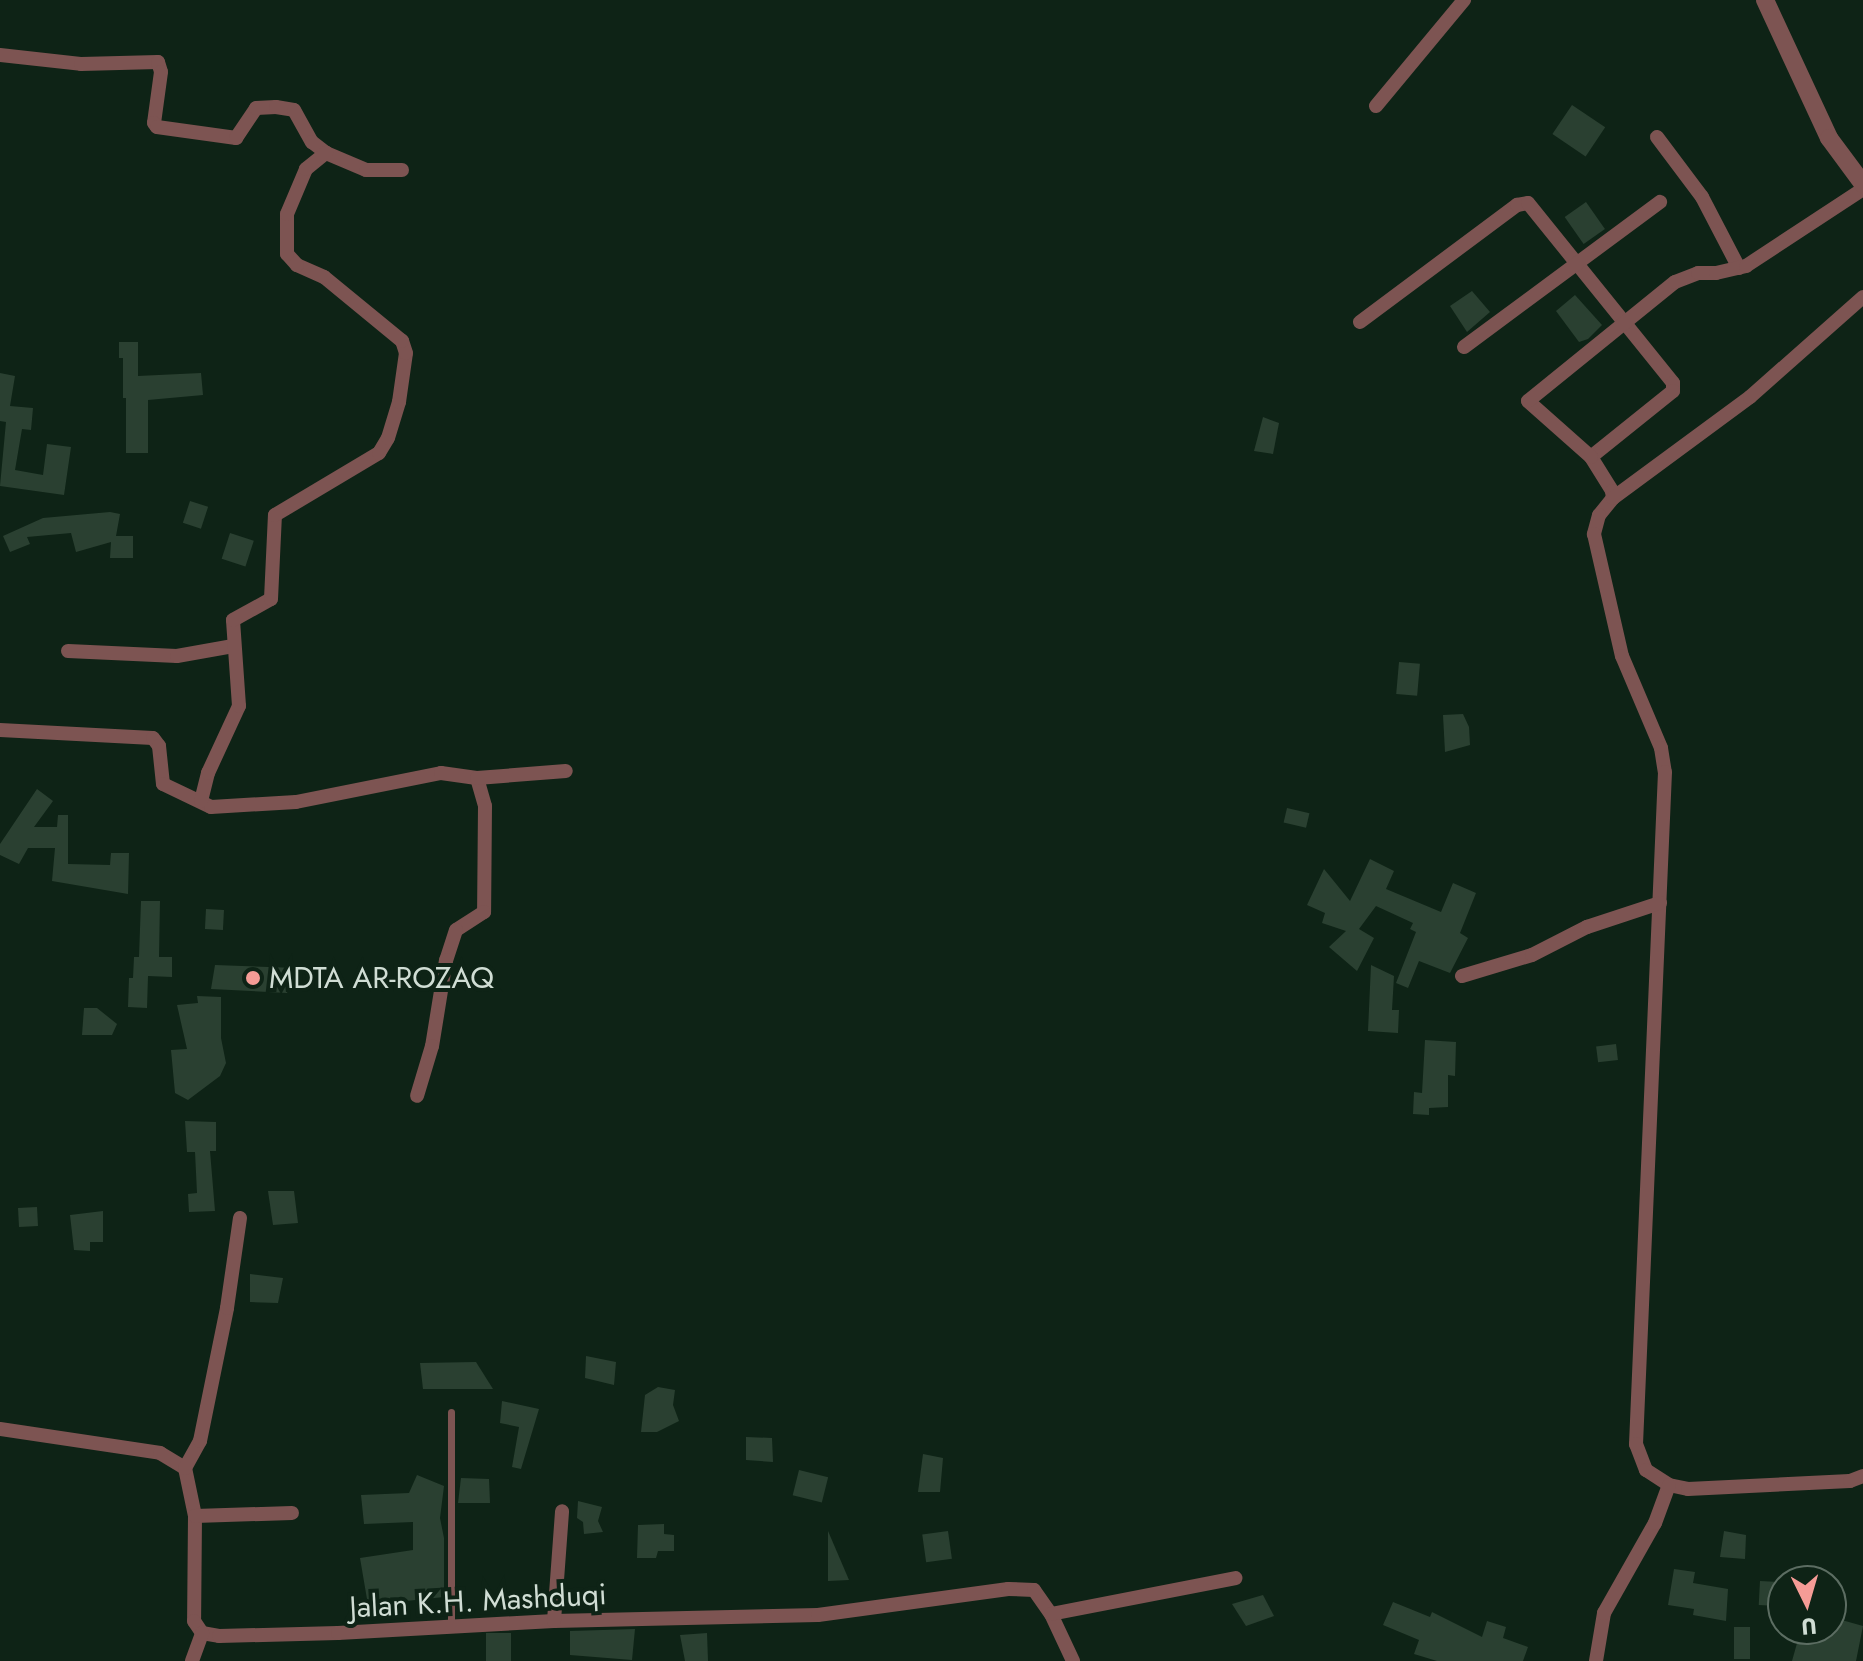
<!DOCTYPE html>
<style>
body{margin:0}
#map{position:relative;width:1863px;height:1661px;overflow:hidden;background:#0e2316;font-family:Jost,sans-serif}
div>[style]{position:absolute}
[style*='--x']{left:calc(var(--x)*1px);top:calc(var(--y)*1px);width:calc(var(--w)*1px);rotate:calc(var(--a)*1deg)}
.building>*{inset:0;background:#2a4031;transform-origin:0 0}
.service>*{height:7px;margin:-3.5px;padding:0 3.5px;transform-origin:3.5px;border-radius:3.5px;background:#7d5452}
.minor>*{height:14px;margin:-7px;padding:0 7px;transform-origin:7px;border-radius:7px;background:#7d5452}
.tertiary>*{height:18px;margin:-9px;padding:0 9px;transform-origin:9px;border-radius:9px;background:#7d5452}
.dots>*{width:22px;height:22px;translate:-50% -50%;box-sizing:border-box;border:4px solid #0e2316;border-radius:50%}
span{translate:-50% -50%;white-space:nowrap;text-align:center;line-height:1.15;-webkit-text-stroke:8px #0e2316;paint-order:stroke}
.poi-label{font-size:30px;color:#d0ddd4}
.left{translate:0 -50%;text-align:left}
.street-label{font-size:30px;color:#d0ddd4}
.north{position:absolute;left:1767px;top:1565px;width:80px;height:80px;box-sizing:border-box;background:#0e2316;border:2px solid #5c6d62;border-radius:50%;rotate:175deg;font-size:22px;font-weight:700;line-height:32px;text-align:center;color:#d0ddd4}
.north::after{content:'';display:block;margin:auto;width:28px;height:36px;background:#f59c96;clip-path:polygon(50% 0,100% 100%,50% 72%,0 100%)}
</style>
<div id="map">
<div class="building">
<div style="left:1572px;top:105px;width:40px;height:35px;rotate:34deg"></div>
<div style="left:1586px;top:202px;width:33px;height:26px;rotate:55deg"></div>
<div style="clip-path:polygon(1472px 291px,1490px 312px,1467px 332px,1450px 306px)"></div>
<div style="clip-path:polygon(1575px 295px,1602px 325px,1588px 339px,1579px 342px,1556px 311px)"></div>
<div style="clip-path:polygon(119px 342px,138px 342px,138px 376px,201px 373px,203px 395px,148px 400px,148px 453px,126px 453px,126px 398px,123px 398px,123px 358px,119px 358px)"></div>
<div style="clip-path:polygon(0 373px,15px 376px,10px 406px,33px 408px,31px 430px,22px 429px,15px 470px,43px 475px,47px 444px,71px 447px,64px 495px,0 486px,6px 422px,0 421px)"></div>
<div style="clip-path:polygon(1263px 417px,1279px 423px,1273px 454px,1254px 451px)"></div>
<div style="left:190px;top:501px;width:19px;height:23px;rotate:18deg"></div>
<div style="clip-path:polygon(110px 512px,120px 514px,116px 536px,133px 536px,133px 558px,110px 558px,111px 542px,76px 552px,71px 533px,27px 537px,30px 544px,10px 552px,3px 536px,43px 518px)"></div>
<div style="left:230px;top:533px;width:25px;height:27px;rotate:18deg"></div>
<div style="left:1399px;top:662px;width:21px;height:32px;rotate:5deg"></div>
<div style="clip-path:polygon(1463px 714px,1469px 727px,1470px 745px,1445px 752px,1443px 715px)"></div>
<div style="clip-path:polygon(37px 789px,53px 801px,34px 827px,57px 827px,58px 815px,68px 815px,68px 864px,110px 865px,111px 853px,129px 853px,128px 894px,52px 881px,55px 848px,28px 848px,19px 864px,0 855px,0 844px)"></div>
<div style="left:1287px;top:808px;width:23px;height:15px;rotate:13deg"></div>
<div style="clip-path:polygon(1370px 859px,1394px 871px,1386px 889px,1441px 912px,1453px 883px,1476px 893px,1460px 933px,1468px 938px,1450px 973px,1419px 961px,1408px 988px,1396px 983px,1416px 932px,1410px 929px,1413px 923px,1376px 906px,1359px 929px,1374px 938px,1357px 971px,1329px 947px,1346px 931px,1322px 923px,1325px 913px,1307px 905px,1324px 869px,1350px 901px)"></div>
<div style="clip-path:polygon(141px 901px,160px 901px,159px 957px,172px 957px,172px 977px,148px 976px,147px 1008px,128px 1007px,129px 978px,133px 978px,134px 957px,139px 957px)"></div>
<div style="left:206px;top:909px;width:18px;height:20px;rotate:3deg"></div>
<div style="clip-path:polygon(215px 965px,297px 968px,287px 993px,211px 989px)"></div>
<div style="clip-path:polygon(1371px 965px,1394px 976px,1392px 1010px,1399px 1010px,1398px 1033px,1368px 1031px)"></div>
<div style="clip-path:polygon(197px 996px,221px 997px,221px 1038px,226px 1063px,220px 1076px,188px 1100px,175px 1093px,171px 1050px,187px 1049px,177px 1005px,198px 1003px)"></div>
<div style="clip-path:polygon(84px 1008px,97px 1008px,117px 1024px,112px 1035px,82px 1035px)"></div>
<div style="clip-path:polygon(1425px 1040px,1456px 1042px,1455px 1076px,1448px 1075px,1448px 1107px,1429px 1108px,1429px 1115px,1413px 1114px,1414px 1092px,1422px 1093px)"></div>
<div style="left:1616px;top:1044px;width:16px;height:20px;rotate:83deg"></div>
<div style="clip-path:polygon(185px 1121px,216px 1122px,216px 1151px,210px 1151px,215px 1211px,189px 1212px,188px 1194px,197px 1193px,195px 1152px,187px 1152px)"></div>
<div style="clip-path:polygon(268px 1191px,294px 1191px,298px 1223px,273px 1225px)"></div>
<div style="left:37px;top:1207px;width:19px;height:19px;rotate:87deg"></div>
<div style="clip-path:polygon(103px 1211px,103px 1242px,90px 1242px,90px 1251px,74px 1250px,70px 1215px)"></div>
<div style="clip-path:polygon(250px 1274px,283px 1278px,278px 1303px,250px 1302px)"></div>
<div style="clip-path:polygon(586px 1356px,616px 1362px,614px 1385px,585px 1378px)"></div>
<div style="clip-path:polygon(476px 1362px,493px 1389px,423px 1389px,420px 1363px)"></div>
<div style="clip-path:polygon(658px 1387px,675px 1390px,673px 1405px,679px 1421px,657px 1432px,641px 1432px,645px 1395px)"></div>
<div style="clip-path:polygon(502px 1401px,539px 1409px,521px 1469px,512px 1467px,519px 1427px,500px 1423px)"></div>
<div style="clip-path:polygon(746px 1437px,772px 1438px,773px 1462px,746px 1460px)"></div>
<div style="clip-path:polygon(923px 1454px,943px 1458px,940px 1492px,918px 1492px)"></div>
<div style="left:799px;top:1470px;width:30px;height:26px;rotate:14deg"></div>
<div style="clip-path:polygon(417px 1475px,444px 1486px,440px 1518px,444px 1538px,444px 1597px,368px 1605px,360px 1558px,413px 1550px,413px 1522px,364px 1524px,361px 1495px,409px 1493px)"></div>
<div style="clip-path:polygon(461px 1478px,489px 1479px,490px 1503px,458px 1503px)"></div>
<div style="clip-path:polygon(578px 1501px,602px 1507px,598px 1521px,603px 1532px,584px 1534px,583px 1522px,577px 1518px)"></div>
<div style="clip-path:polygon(664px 1524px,664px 1534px,674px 1535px,674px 1551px,658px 1551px,656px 1558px,637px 1558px,638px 1525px)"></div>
<div style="clip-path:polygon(828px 1531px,849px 1580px,828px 1581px)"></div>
<div style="left:948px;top:1531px;width:28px;height:26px;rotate:82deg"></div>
<div style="clip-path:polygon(1724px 1531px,1746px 1535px,1745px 1559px,1720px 1557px)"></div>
<div style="clip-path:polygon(1674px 1569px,1695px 1572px,1693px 1583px,1728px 1589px,1726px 1621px,1693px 1615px,1694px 1609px,1668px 1605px)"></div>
<div style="left:1760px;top:1581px;width:19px;height:24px;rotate:3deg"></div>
<div style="clip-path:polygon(1263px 1595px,1274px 1616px,1246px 1626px,1232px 1604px)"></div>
<div style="clip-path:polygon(1393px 1602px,1430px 1617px,1432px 1612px,1482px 1637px,1487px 1621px,1506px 1627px,1503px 1638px,1528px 1647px,1523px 1661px,1437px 1661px,1414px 1654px,1419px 1640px,1383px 1625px)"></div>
<div style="clip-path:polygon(1831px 1617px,1863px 1626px,1856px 1661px,1792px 1661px,1801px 1629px,1831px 1629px)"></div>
<div style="left:1734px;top:1627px;width:16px;height:32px"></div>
<div style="clip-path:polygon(635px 1629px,632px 1660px,570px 1655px,570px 1631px)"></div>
<div style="left:511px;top:1633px;width:28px;height:25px;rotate:90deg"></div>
<div style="clip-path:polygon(707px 1633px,708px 1661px,685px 1661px,680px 1635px)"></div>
</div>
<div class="service">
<div style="--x:451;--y:1626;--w:214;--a:-90"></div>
</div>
<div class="minor">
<div style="--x:0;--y:55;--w:81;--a:6.3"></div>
<div style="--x:81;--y:64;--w:77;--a:-1.5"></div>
<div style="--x:158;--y:62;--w:10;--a:73"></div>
<div style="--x:161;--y:72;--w:51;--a:97.8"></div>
<div style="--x:154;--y:123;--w:5;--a:53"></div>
<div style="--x:157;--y:127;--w:80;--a:7.9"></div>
<div style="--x:236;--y:138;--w:36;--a:-56"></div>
<div style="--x:256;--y:108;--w:20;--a:-3"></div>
<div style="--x:276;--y:107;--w:18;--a:9"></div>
<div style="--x:294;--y:110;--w:37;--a:61"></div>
<div style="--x:312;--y:142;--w:18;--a:38"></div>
<div style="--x:326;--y:153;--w:43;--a:23"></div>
<div style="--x:366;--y:170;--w:36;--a:0"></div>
<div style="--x:1376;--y:106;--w:138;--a:-50.3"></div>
<div style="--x:1657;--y:137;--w:75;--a:53.1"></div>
<div style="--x:1702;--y:197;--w:80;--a:62.5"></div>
<div style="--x:1360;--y:322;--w:196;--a:-36.7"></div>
<div style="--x:1517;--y:205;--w:11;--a:-10"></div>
<div style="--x:1528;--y:203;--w:231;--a:51.1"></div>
<div style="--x:1673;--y:383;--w:8;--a:90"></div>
<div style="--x:1673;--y:391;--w:105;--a:141.2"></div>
<div style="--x:1591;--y:457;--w:40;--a:58"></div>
<div style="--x:1612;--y:491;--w:7;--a:82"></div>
<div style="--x:1613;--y:498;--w:22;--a:129"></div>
<div style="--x:1599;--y:515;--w:20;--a:105"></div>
<div style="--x:1594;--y:534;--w:125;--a:77.1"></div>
<div style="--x:1622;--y:656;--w:100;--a:67"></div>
<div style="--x:1661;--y:748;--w:24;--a:81"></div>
<div style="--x:1665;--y:772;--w:673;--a:92.47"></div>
<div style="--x:1636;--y:1444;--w:28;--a:69"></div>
<div style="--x:1646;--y:1470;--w:27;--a:33"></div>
<div style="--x:1669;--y:1485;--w:19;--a:12"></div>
<div style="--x:1688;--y:1489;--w:162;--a:-2.8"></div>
<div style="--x:1850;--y:1481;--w:14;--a:-21"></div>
<div style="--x:1464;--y:347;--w:244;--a:-36.5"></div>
<div style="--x:1591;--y:457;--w:84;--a:-138.4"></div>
<div style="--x:1528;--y:401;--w:189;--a:-39"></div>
<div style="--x:1675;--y:282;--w:25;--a:-21"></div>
<div style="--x:1698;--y:273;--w:18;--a:0"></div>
<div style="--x:1716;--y:273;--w:31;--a:-13"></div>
<div style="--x:1746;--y:266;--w:140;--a:-33.3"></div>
<div style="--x:1613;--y:498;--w:170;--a:-36.4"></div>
<div style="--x:1750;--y:397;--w:151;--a:-41.5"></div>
<div style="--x:68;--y:651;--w:109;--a:2.6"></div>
<div style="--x:177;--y:656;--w:57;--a:-10.1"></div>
<div style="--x:0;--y:730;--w:153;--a:3"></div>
<div style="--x:153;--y:738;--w:10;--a:53"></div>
<div style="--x:159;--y:746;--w:38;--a:84"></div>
<div style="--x:163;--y:784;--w:53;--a:25.6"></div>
<div style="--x:211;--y:807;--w:85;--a:-3.4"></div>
<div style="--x:296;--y:802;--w:148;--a:-11.3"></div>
<div style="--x:441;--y:773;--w:36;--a:8"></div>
<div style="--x:477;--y:778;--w:29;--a:74"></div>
<div style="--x:485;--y:806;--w:106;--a:90.5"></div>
<div style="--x:484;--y:912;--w:33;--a:147"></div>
<div style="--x:456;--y:930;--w:32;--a:108"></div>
<div style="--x:446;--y:960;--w:87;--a:99.2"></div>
<div style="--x:432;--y:1046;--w:52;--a:106.7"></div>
<div style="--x:477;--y:778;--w:89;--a:-4.5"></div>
<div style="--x:201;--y:801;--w:29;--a:-76"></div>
<div style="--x:208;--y:773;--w:74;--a:-65.2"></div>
<div style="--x:239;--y:706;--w:86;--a:-94"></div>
<div style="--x:233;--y:620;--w:43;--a:-28.9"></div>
<div style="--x:271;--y:599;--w:84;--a:-87.3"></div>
<div style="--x:275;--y:515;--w:121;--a:-30.8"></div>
<div style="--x:379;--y:453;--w:17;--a:-59"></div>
<div style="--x:388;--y:438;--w:38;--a:-73"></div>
<div style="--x:399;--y:402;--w:49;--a:-81.9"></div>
<div style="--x:406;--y:353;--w:13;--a:-108"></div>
<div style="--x:402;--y:341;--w:101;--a:-140.6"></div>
<div style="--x:324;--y:277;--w:30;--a:-156"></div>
<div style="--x:297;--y:265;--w:15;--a:-132"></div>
<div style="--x:287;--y:254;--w:40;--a:-90"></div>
<div style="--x:287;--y:214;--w:49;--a:-67.1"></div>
<div style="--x:306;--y:169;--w:26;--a:-39"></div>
<div style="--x:1462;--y:976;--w:73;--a:-16.7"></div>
<div style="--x:1532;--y:955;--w:62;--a:-27"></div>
<div style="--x:1587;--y:927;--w:77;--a:-18.2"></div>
<div style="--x:0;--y:1429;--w:162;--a:8.5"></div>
<div style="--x:160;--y:1453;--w:29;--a:31"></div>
<div style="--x:185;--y:1468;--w:49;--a:78.2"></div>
<div style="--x:195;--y:1516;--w:105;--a:90.5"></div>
<div style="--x:194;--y:1621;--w:14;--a:56"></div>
<div style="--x:202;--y:1633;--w:17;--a:10"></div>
<div style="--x:219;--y:1636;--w:119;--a:-1.4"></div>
<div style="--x:338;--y:1633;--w:216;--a:-3.2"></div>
<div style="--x:554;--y:1621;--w:264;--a:-1.3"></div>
<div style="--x:818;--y:1615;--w:192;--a:-7.8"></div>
<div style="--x:1008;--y:1589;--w:26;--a:2"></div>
<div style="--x:1034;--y:1590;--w:29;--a:55"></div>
<div style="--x:1051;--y:1614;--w:52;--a:64.9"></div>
<div style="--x:185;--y:1468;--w:31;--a:-61"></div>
<div style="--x:200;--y:1441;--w:136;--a:-78.5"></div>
<div style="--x:227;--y:1308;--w:91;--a:-81.8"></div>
<div style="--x:195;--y:1516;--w:97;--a:-1.8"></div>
<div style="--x:1051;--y:1614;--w:188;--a:-11"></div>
<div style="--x:554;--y:1621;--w:110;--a:-85.8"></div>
<div style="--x:192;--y:1661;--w:30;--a:-70"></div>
<div style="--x:1596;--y:1661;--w:49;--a:-80.5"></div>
<div style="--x:1604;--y:1613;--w:103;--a:-60.5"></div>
<div style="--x:1655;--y:1523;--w:40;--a:-69.8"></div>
</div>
<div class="tertiary">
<div style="--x:1765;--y:0;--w:152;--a:65.1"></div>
<div style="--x:1829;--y:138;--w:57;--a:53.5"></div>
</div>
<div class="dots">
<div style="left:253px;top:978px;background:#f59c96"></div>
</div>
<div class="poi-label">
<span class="left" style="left:269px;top:978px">MDTA AR-ROZAQ</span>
</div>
<div class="street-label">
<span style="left:478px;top:1601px;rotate:-3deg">Jalan K.H. Mashduqi</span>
</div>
<div class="north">U</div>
</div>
